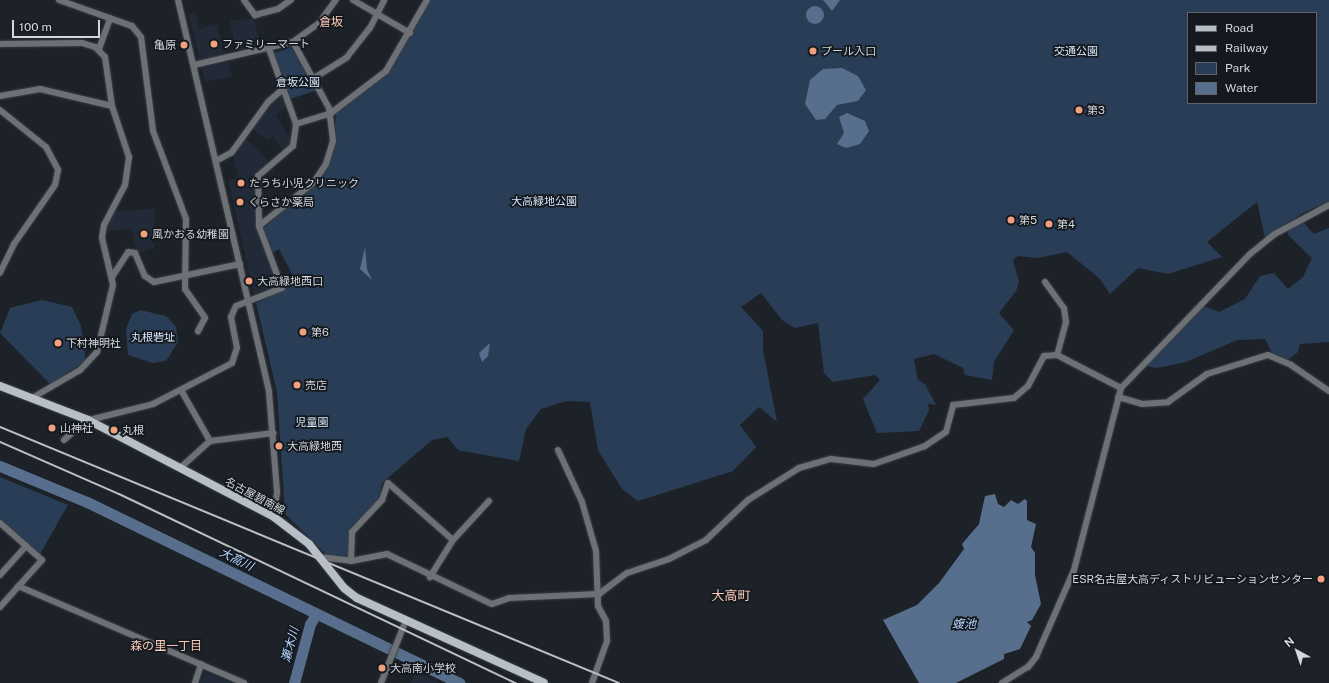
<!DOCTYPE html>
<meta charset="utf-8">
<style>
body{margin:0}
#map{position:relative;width:1329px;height:683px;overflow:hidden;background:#1d2229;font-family:"Public Sans","Noto Sans JP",sans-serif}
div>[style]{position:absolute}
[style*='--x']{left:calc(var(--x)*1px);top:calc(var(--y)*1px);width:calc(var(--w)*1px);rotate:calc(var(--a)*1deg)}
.built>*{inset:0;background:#212a36;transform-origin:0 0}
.green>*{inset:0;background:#293e56}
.water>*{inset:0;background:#576f8c}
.round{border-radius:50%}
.river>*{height:11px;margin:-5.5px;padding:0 5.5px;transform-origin:5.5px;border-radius:5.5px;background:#576f8c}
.roads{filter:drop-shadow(0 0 1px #3a3f46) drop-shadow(0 0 1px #3a3f46)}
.minor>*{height:6px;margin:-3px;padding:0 3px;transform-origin:3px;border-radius:3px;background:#6d7074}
.major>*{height:8px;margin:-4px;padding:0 4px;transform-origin:4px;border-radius:4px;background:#b9bfc7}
.rail>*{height:2px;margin:-1px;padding:0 1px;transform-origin:1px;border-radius:1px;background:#bbbfc3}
.dots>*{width:11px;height:11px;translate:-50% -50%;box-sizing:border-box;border:2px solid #14191f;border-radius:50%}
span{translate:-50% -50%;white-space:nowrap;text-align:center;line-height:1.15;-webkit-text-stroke:3.5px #14191f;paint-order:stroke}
.poi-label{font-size:11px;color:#d4d8dc}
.left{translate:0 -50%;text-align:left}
.right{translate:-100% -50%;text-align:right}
.park-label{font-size:11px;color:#d5e6fb}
.street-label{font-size:11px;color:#d4d8dc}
.neighbourhood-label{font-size:12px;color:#f9cab7}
.water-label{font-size:12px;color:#b5d6ff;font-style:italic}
.quarter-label{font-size:13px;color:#f9cab7}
.legend{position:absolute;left:1187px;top:12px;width:130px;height:92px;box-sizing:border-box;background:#14191f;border:1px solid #61656b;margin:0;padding:5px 7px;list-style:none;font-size:12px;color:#d4d8dc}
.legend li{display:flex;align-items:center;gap:8px;height:20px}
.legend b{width:20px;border:1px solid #61656b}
.north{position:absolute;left:1277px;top:631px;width:40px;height:40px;-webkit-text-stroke:3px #14191f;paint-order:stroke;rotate:320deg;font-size:11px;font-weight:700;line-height:16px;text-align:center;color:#d4d8dc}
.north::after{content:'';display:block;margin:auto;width:14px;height:18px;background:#d4d8dc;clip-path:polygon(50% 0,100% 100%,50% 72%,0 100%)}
.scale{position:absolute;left:12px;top:20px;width:88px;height:18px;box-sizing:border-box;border:2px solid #d4d8dc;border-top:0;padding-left:5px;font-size:12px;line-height:14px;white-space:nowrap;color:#d4d8dc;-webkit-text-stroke:3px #14191f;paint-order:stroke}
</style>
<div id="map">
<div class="built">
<div style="clip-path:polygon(195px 13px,199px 29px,217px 24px,224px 56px,199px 59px,189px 14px)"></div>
<div style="clip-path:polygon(254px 18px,261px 46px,236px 54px,230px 21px)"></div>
<div style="left:229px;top:62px;width:15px;height:28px;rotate:79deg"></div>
<div style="clip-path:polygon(282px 94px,288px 106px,276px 115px,292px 142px,284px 151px,272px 136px,268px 140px,252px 129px,267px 106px)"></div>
<div style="clip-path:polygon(245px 139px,258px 148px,270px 163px,254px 175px,254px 199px,257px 221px,279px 285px,255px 298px,228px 180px,238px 178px,233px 154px)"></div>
<div style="clip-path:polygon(155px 209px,154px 248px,137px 253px,132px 229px,105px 231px,114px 211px)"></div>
<div style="clip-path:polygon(205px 672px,232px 683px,200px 683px)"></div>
<div style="clip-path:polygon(415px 672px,439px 683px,411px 683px)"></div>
</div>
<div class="green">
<div style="clip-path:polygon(evenodd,430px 0,1329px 0,1329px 201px,1303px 213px,1265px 238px,1257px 202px,1207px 242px,1222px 257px,1168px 274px,1138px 268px,1110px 294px,1099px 278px,1067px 252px,1038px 258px,1018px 256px,1013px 260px,1019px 282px,1016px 291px,999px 313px,1014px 330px,994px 362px,992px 380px,965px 375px,963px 368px,934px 354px,914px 359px,918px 380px,925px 384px,936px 405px,928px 404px,929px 410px,919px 431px,877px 433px,863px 399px,880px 380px,875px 375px,833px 382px,824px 373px,818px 323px,795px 328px,782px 320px,761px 293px,741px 307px,763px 331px,763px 350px,777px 422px,759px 407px,740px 425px,756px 447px,733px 471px,638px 501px,622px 489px,598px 450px,590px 402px,566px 401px,541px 409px,526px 429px,519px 461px,458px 450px,447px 437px,432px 440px,382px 483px,378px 503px,349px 531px,349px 558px,329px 557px,285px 514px,277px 392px,256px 303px,284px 290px,283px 286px,295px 280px,279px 249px,270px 255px,262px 229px,308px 190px,327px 167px,334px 149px,336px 112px,387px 72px,430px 0,1188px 13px,1316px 13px,1316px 103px,1188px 103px,1188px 13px)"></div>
<div style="clip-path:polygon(291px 47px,317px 90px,290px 99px,273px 54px)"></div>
<div style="clip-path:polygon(1303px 222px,1314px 234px,1329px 228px,1329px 342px,1300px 344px,1298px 352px,1287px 360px,1272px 353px,1265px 339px,1237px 340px,1186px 362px,1157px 368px,1146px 366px,1204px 306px,1219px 312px,1245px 299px,1260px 276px,1274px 273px,1288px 289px,1303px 277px,1312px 258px,1288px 235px,1288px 230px)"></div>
<div style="clip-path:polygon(42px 300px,72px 307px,81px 326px,86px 361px,50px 384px,0 333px,10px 308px)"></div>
<div style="clip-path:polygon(140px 310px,166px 316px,176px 327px,178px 342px,166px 361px,153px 363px,128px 355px,126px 329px,132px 314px)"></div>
<div style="clip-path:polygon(0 477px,68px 505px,40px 554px,0 519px)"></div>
</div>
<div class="water">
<div style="clip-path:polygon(823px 0,840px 0,832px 11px)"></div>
<div class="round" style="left:806px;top:6px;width:18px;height:18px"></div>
<div style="clip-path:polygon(842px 68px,858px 76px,866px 90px,858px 101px,837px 105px,825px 119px,816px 120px,805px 104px,810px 80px,823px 69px)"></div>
<div style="clip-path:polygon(847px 113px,865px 121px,869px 131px,860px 144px,846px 148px,837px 144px,844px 133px,839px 117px)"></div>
<div style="clip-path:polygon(365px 247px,367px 269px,372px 280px,360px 269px)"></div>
<div style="clip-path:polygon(490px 343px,488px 356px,482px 362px,479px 353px)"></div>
<div style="clip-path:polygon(995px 494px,998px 504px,1004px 507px,1011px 500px,1018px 504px,1025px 499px,1027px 501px,1027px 520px,1036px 524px,1031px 547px,1035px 553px,1035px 575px,1041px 604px,1032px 620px,1027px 622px,1031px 626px,1020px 649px,1004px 654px,1004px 659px,956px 683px,919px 683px,883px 620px,917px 605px,939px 583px,964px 549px,962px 544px,979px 524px,985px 496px)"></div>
</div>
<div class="river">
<div style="--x:0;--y:466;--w:94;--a:22.5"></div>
<div style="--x:87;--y:502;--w:414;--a:25.9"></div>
<div style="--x:294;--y:683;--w:61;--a:-74.8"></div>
<div style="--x:310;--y:624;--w:12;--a:-59"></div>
</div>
<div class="roads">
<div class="minor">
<div style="--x:59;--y:0;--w:77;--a:19.6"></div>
<div style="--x:132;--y:26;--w:14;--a:51"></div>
<div style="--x:141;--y:37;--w:95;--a:82.7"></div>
<div style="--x:153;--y:131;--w:94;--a:69.4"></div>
<div style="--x:186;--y:219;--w:70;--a:90.8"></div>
<div style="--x:185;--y:289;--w:35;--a:55"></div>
<div style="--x:205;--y:318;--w:15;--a:118"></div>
<div style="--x:178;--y:0;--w:402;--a:76.9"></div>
<div style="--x:269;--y:392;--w:100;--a:85.4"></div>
<div style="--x:277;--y:492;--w:25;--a:97"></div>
<div style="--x:244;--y:0;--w:19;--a:54"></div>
<div style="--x:255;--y:15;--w:24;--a:-15"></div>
<div style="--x:278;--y:9;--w:16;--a:-35"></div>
<div style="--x:353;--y:0;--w:66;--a:30.1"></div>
<div style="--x:293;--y:42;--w:75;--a:61.4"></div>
<div style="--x:329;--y:108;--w:33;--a:83"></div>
<div style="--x:333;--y:141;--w:24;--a:107"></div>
<div style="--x:326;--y:164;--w:23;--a:124"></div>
<div style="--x:313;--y:183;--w:69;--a:141.5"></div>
<div style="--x:259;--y:226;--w:50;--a:-91.1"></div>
<div style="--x:258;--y:176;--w:46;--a:-40.6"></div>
<div style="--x:293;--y:146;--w:22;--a:-82"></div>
<div style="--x:0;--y:44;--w:82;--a:-0.7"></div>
<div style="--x:82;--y:43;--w:14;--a:17"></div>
<div style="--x:95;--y:47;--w:14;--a:45"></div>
<div style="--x:105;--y:57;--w:49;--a:81.9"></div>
<div style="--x:99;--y:49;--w:33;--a:-70"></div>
<div style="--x:269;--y:49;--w:80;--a:70.2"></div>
<div style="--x:296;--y:124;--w:37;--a:-17"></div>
<div style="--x:331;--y:113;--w:69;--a:-37.4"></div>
<div style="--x:386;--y:71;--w:82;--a:-60"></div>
<div style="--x:194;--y:65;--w:102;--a:-13.1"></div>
<div style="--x:293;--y:42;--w:32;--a:-36"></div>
<div style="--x:319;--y:23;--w:29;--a:-54"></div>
<div style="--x:314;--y:78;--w:39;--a:-32"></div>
<div style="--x:347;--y:57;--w:37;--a:-52"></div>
<div style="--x:370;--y:28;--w:31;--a:-63"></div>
<div style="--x:0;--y:96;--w:41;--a:-9.9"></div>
<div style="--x:40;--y:89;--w:74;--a:13.3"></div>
<div style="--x:112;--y:106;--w:54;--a:71.6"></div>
<div style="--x:129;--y:157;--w:28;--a:98"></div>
<div style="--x:125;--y:185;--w:45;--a:117.7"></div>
<div style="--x:104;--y:225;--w:13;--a:99"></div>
<div style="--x:102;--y:238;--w:48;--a:76.8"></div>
<div style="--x:113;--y:285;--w:69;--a:103.4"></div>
<div style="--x:97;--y:352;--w:25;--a:133"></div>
<div style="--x:80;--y:370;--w:56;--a:149.7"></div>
<div style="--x:0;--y:110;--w:59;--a:38.8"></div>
<div style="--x:46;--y:147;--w:26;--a:62"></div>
<div style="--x:58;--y:170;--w:15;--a:101"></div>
<div style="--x:55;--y:185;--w:72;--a:124.8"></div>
<div style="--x:14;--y:244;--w:32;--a:116"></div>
<div style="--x:216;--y:161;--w:18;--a:-29"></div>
<div style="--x:232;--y:152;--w:62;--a:-54.2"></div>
<div style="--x:268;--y:102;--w:20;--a:-41"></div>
<div style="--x:112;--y:277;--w:30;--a:-57"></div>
<div style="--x:128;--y:252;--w:7;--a:8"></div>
<div style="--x:135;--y:253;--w:25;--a:67"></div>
<div style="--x:145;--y:276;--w:11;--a:34"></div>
<div style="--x:154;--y:282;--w:88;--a:-11.8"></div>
<div style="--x:1045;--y:282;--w:32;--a:54"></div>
<div style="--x:1064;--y:308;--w:14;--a:82"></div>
<div style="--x:1066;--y:322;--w:34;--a:105"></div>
<div style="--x:181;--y:390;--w:59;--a:60.4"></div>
<div style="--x:1118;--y:397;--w:25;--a:16"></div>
<div style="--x:1142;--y:404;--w:26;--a:-4"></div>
<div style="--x:1168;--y:402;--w:48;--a:-35.7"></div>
<div style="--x:1207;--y:374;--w:64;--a:-17.3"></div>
<div style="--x:1268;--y:355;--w:25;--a:23"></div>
<div style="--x:1291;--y:365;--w:46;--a:34.4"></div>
<div style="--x:64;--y:440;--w:28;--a:-42"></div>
<div style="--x:85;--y:421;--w:70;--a:-14"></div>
<div style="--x:153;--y:404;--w:89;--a:-27.4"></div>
<div style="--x:232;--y:363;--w:16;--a:-72"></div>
<div style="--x:237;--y:348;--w:32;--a:-101"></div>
<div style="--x:231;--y:317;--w:12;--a:-66"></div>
<div style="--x:236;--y:306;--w:49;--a:-21.4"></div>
<div style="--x:282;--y:288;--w:66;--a:-110.4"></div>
<div style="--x:558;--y:450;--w:57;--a:65.2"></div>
<div style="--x:582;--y:502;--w:51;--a:74.1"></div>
<div style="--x:596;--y:551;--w:55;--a:87.9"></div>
<div style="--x:598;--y:606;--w:17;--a:62"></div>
<div style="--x:606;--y:621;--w:20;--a:87"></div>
<div style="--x:607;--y:641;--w:45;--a:109.7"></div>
<div style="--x:180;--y:468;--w:40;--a:-42"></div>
<div style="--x:210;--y:441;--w:64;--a:-7.1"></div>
<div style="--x:0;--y:523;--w:56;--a:41.4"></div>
<div style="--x:42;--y:560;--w:63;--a:131.8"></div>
<div style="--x:453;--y:540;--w:53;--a:-47.3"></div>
<div style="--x:320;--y:557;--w:31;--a:7"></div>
<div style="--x:351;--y:561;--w:37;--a:-11"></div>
<div style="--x:387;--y:554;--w:116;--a:25.5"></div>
<div style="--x:492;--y:604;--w:18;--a:-19"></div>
<div style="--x:509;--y:598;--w:90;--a:-2.5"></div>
<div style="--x:599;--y:594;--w:35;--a:-37"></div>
<div style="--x:627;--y:573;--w:44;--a:-18.4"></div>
<div style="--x:669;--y:559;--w:42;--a:-27.2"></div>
<div style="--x:706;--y:540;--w:58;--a:-43.6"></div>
<div style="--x:748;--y:500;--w:60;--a:-32.1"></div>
<div style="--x:799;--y:468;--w:33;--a:-16"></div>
<div style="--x:831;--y:459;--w:43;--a:6.6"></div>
<div style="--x:874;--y:464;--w:54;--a:-19.4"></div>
<div style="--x:925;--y:446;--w:25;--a:-34"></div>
<div style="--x:946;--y:432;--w:28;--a:-75"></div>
<div style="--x:953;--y:405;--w:61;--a:-6.5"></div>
<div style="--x:1014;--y:398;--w:18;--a:-41"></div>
<div style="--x:1028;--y:386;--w:34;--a:-62"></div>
<div style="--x:1044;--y:356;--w:13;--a:-4"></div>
<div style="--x:1057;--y:355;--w:72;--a:27.3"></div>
<div style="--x:351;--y:561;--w:29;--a:-88"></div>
<div style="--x:352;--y:532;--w:44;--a:-46.8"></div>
<div style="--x:382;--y:500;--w:18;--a:-71"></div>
<div style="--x:388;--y:483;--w:86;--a:41.2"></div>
<div style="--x:453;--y:540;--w:44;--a:121.9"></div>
<div style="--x:0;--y:575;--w:39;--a:-48"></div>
<div style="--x:18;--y:586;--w:246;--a:23.2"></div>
<div style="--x:195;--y:683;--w:20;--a:-72"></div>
<div style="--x:381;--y:683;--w:68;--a:-68.4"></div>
<div style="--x:1002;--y:683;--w:31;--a:-32"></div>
<div style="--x:1028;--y:667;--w:13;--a:-51"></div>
<div style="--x:1036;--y:657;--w:95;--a:-66.4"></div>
<div style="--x:1074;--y:570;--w:188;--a:-75.5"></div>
<div style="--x:1121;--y:388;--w:186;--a:-46.1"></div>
<div style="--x:1250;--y:254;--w:32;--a:-39"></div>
<div style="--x:1275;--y:234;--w:61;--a:-28.2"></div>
</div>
<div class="major">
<div style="--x:0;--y:386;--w:94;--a:21.1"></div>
<div style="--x:88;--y:420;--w:210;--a:27.5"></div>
<div style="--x:274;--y:517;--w:44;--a:37.6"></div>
<div style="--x:309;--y:544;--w:56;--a:51.5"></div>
<div style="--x:344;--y:588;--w:16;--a:38"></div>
<div style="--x:357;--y:598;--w:205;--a:24.4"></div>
</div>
</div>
<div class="rail">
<div style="--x:0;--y:427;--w:670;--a:22.47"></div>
<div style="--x:0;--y:442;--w:130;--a:23.6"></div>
<div style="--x:119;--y:494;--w:440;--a:25.5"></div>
</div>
<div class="dots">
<div style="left:214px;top:44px;background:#f2a17e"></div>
<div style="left:184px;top:45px;background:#f2a17e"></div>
<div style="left:813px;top:51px;background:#f2a17e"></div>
<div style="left:1079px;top:110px;background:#f2a17e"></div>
<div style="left:241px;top:183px;background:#f2a17e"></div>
<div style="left:240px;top:202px;background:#f2a17e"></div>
<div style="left:1011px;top:220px;background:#f2a17e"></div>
<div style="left:1049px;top:224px;background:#f2a17e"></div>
<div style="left:144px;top:234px;background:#f2a17e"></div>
<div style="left:249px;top:281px;background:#f2a17e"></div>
<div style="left:303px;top:332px;background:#f2a17e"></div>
<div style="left:58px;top:343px;background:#f2a17e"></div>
<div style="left:297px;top:385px;background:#f2a17e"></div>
<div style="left:52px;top:428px;background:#f2a17e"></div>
<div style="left:114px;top:430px;background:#f2a17e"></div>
<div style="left:279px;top:446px;background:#f2a17e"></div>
<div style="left:1321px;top:579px;background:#f2a17e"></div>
<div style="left:382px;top:668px;background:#f2a17e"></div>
</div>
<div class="poi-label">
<span class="left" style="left:222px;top:44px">ファミリーマート</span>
<span class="right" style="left:176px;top:45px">亀原</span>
<span class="left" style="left:821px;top:51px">プール入口</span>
<span class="left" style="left:1087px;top:110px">第3</span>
<span class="left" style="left:249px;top:183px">たうち小児クリニック</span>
<span class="left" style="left:248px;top:202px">くらさか薬局</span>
<span class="left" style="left:1019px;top:220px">第5</span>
<span class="left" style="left:1057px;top:224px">第4</span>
<span class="left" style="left:152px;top:234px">風かおる幼稚園</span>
<span class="left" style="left:257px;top:281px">大高緑地西口</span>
<span class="left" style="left:311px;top:332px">第6</span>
<span class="left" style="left:66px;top:343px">下村神明社</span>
<span class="left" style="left:305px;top:385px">売店</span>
<span class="left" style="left:60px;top:428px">山神社</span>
<span class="left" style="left:122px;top:430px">丸根</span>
<span class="left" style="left:287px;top:446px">大高緑地西</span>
<span class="right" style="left:1313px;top:579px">ESR名古屋大高ディストリビューションセンター</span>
<span class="left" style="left:390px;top:668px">大高南小学校</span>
</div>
<div class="park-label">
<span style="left:1076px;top:51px">交通公園</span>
<span style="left:298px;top:82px">倉坂公園</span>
<span style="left:544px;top:201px">大高緑地公園</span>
<span style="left:153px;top:337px">丸根砦址</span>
<span style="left:312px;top:422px">児童園</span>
</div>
<div class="street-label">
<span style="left:255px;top:496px;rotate:28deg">名古屋碧南線</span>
</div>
<div class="neighbourhood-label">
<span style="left:331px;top:23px">倉坂</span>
<span style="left:166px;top:647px">森の里一丁目</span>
</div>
<div class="water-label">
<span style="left:236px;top:560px;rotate:26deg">大高川</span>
<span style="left:964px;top:625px">蝮池</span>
<span style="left:291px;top:645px;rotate:-75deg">瀬木川</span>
</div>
<div class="quarter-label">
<span style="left:731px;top:596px">大高町</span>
</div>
<ul class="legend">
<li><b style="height:5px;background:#b9bfc7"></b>Road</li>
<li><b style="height:5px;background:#bbbfc3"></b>Railway</li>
<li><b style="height:11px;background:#293e56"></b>Park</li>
<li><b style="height:11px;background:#576f8c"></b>Water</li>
</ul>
<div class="north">N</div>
<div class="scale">100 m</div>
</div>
